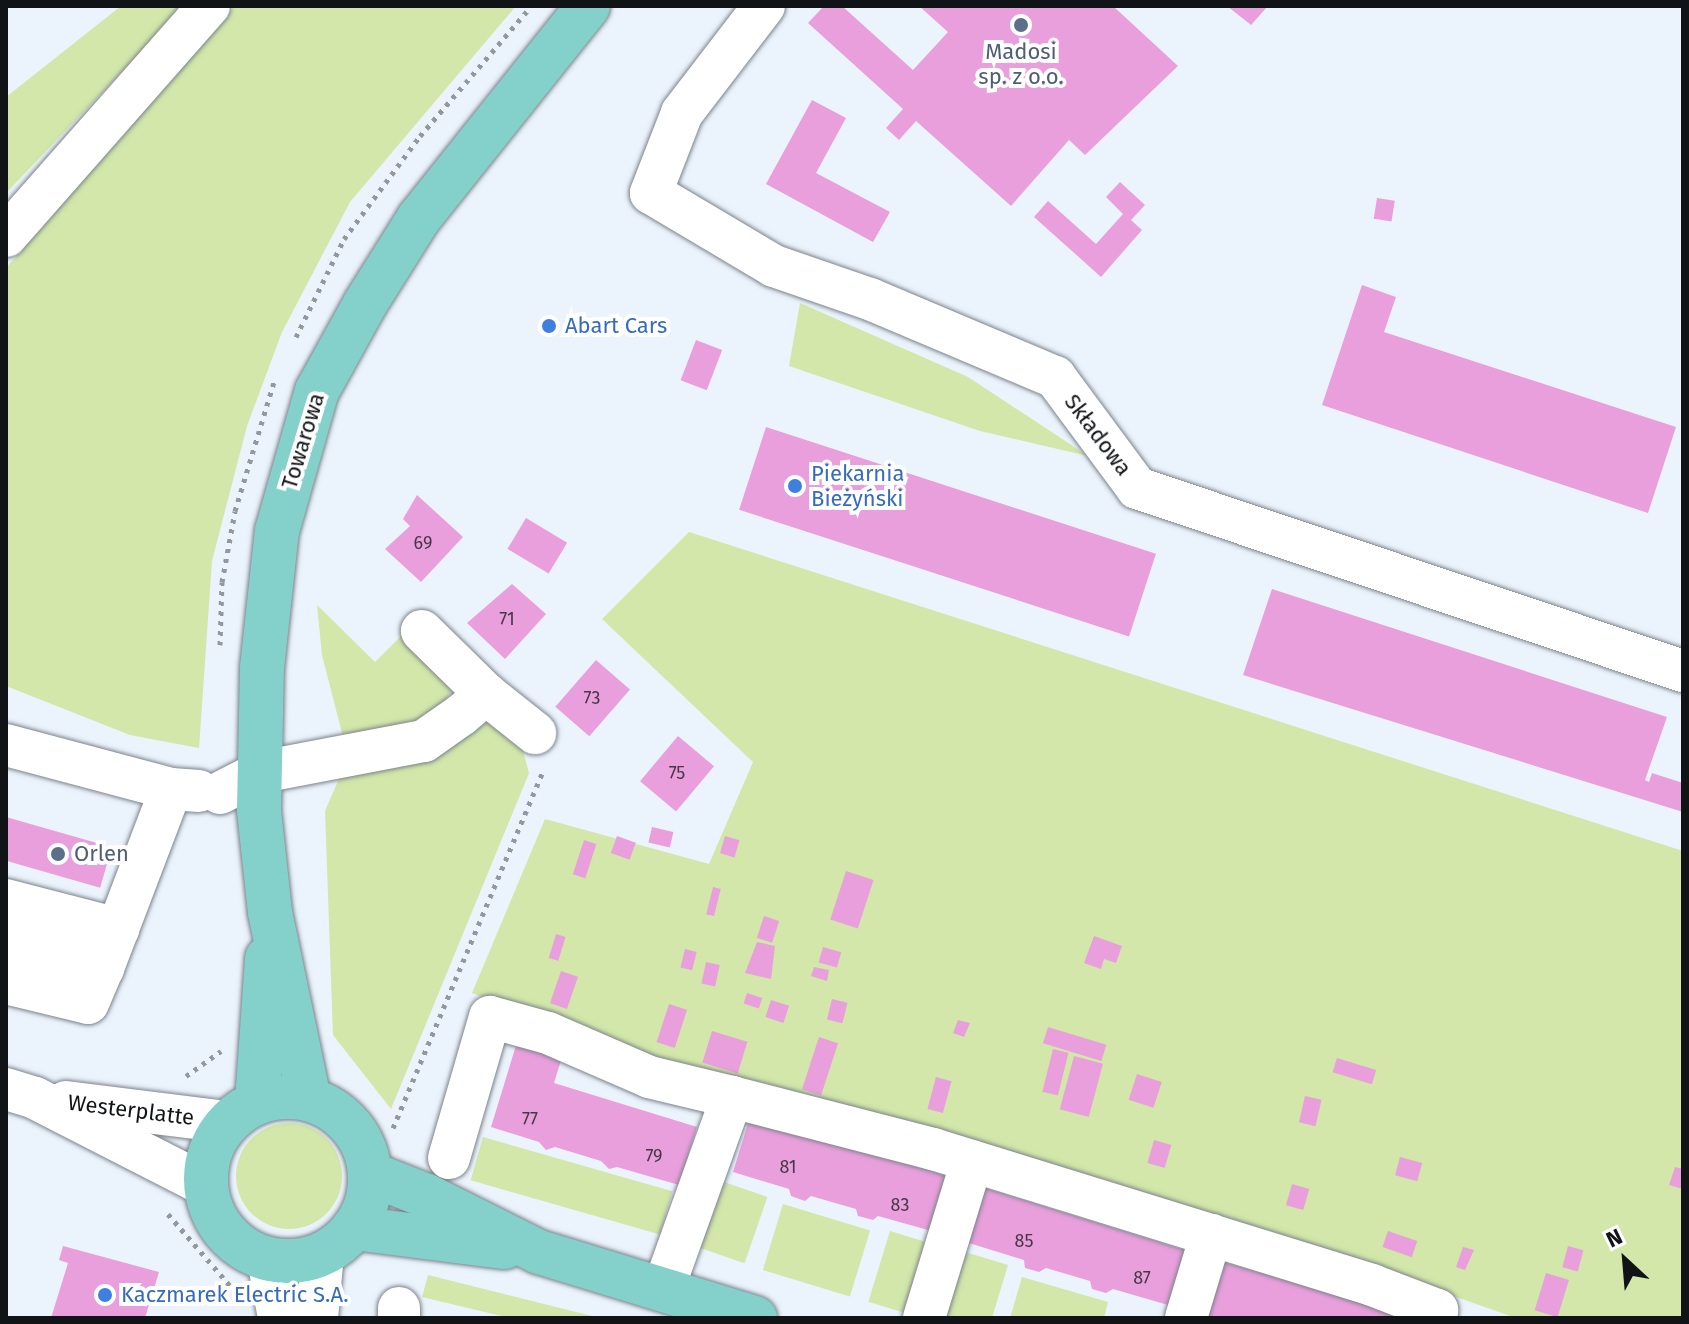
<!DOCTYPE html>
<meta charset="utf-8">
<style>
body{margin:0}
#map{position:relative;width:1689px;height:1324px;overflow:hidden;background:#ebf3fc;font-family:"Fira Sans",sans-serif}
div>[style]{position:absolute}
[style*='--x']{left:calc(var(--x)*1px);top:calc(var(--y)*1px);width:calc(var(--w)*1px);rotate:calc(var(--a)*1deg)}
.green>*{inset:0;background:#d2e7a9;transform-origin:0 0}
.round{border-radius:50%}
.building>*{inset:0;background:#ea9fdd;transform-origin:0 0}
.path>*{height:5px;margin-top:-2.5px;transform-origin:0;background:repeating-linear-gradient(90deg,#92989e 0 4px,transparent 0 10px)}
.roads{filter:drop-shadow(0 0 2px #7c838b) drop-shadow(0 0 2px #7c838b)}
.minor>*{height:42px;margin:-21px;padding:0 21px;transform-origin:21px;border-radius:21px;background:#fff}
.major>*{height:44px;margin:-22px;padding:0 22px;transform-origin:22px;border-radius:22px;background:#84d0ca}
.major>.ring{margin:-22px;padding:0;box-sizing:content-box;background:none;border:44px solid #84d0ca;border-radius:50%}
.dots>*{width:22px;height:22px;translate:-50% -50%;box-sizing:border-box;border:4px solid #fff;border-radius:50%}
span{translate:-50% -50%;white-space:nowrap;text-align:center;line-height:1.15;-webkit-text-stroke:8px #fff;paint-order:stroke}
.number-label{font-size:18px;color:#473748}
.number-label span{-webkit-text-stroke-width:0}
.service-label{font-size:22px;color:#4e5e75}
.left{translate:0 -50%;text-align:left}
.shop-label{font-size:22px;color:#366cbe}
.street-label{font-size:22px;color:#111417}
.frame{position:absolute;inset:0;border:8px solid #111417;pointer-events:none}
.north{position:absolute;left:1585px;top:1220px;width:80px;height:80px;-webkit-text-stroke:6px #fff;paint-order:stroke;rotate:334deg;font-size:22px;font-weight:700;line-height:32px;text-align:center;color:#111417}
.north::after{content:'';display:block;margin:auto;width:28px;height:36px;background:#111417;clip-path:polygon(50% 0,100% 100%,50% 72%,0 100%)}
</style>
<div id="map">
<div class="green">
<div style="clip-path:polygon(121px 6px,185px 6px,6px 193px,6px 97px)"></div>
<div style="clip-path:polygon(235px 6px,516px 6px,350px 202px,282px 332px,247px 426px,212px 561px,199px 748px,130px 735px,6px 686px,6px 268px)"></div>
<div style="clip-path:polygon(800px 303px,968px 377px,1088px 456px,980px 431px,789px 366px)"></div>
<div style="clip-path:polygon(689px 532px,1683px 851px,1683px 1318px,1513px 1317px,1360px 1263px,648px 1058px,472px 993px,545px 819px,709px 864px,753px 762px,602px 619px)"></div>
<div style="clip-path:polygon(317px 605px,375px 662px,403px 634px,452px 689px,440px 710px,402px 728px,343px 737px,322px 655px)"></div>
<div style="clip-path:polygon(487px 722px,517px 729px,529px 773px,391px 1109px,333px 1035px,325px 811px,341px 774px,426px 755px)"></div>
<div class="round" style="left:236px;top:1123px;width:106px;height:106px"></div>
<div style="left:483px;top:1137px;width:197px;height:45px;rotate:16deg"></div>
<div style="left:721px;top:1181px;width:49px;height:70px;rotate:19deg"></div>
<div style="left:783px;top:1204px;width:91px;height:69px;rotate:17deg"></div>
<div style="left:890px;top:1231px;width:47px;height:74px;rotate:17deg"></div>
<div style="clip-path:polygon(962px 1251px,1008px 1265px,992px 1318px,942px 1318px)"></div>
<div style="clip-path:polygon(428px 1275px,596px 1317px,596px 1318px,510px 1318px,422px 1297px)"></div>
<div style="clip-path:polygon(1022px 1277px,1108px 1302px,1104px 1318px,1010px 1318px)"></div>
</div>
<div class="building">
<div style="clip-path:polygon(824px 6px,842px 6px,913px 70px,948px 32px,919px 6px,1113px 6px,1178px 66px,1085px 155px,1069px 140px,1011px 206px,916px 121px,899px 140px,886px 128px,903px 109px,808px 23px)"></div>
<div style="clip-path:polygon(1227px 6px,1268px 6px,1251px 25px)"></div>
<div style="clip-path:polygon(812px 100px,846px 118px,816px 173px,890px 212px,873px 242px,766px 184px)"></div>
<div style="clip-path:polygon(1120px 182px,1145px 205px,1131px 220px,1142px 230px,1101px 277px,1034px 217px,1048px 201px,1096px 244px,1123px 214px,1106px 197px)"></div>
<div style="left:1377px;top:198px;width:18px;height:21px;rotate:9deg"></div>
<div style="clip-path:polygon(1362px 285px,1396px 297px,1384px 332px,1676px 427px,1648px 513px,1322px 405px)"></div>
<div style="left:696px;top:340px;width:28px;height:43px;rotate:21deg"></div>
<div style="left:766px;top:427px;width:410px;height:87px;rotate:18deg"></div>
<div style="clip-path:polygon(417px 495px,463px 537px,421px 582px,385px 549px,410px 526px,403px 519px)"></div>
<div style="left:526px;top:518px;width:48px;height:36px;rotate:31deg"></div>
<div style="clip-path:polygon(512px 584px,546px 614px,505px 659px,467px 623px)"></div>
<div style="clip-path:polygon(1272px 589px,1667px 717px,1645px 780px,1649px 782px,1652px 773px,1683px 783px,1683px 812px,1243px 675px)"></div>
<div style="left:596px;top:660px;width:45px;height:62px;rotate:41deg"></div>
<div style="left:678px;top:736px;width:47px;height:59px;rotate:40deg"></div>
<div style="left:6px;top:817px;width:110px;height:42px;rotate:16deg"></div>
<div style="left:652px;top:827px;width:22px;height:16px;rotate:13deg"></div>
<div style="left:617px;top:836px;width:20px;height:18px;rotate:20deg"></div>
<div style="left:725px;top:836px;width:15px;height:18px;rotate:16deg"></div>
<div style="left:584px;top:840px;width:13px;height:36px;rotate:18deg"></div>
<div style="left:846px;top:871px;width:29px;height:51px;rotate:18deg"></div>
<div style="left:713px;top:887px;width:8px;height:28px;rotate:14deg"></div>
<div style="left:764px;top:916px;width:16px;height:23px;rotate:18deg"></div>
<div style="left:556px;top:934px;width:10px;height:25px;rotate:17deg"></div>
<div style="clip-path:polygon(1094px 936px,1122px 946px,1116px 963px,1104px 959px,1101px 969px,1084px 963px)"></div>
<div style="clip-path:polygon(757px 942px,775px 946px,771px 979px,745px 973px)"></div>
<div style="left:823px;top:947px;width:19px;height:16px;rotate:16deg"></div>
<div style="left:685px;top:949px;width:12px;height:19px;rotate:14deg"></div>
<div style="left:706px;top:962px;width:14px;height:22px;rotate:12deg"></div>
<div style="clip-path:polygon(814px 967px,829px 970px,827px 981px,811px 976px)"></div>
<div style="left:561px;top:971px;width:18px;height:34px;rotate:19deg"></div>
<div style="left:747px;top:993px;width:16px;height:11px;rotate:18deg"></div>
<div style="left:832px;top:999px;width:16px;height:21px;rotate:14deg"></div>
<div style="left:771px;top:1000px;width:19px;height:18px;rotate:18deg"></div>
<div style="left:669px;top:1004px;width:19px;height:40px;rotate:18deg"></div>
<div style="clip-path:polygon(958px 1020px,970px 1023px,964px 1037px,953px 1033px)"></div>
<div style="left:1048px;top:1027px;width:61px;height:17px;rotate:17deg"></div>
<div style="left:712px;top:1031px;width:37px;height:33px;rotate:17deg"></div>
<div style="left:819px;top:1037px;width:20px;height:55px;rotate:18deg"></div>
<div style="clip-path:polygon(518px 1039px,563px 1054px,554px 1083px,697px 1127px,679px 1185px,617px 1167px,609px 1169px,601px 1161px,555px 1147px,546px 1150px,539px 1142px,491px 1127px)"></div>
<div style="left:1053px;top:1049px;width:16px;height:44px;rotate:14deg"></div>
<div style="left:1074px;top:1056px;width:30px;height:55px;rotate:15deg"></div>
<div style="left:1337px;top:1058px;width:41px;height:15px;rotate:17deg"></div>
<div style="left:1137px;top:1074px;width:26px;height:27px;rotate:18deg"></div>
<div style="left:936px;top:1077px;width:16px;height:33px;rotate:15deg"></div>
<div style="left:1305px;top:1096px;width:17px;height:27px;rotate:13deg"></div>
<div style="clip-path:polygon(750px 1117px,951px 1177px,935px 1232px,878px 1216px,873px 1220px,858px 1216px,856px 1209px,811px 1196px,805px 1201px,791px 1196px,789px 1189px,733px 1172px)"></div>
<div style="left:1154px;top:1140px;width:18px;height:24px;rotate:16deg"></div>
<div style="left:1400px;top:1157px;width:23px;height:19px;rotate:15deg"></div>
<div style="clip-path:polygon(1675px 1167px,1683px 1169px,1683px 1189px,1669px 1185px)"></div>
<div style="left:1292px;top:1184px;width:18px;height:22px;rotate:16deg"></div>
<div style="clip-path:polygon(985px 1188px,1185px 1250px,1168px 1305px,1113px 1289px,1106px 1293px,1092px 1289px,1090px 1281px,1046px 1268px,1039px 1272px,1025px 1268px,1024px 1260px,969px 1243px)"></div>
<div style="left:1388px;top:1231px;width:31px;height:17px;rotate:19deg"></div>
<div style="clip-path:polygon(63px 1246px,159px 1272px,145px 1318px,51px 1318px,68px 1263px,59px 1260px)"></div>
<div style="left:1568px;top:1246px;width:16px;height:22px;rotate:15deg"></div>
<div style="clip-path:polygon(1463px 1247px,1474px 1250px,1465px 1270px,1456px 1267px)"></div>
<div style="clip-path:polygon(1220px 1261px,1367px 1303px,1404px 1318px,1202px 1316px)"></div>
<div style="left:1546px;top:1273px;width:24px;height:39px;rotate:17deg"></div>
</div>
<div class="path">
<div style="--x:296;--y:337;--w:109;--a:-63.9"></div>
<div style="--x:344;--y:239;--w:128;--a:-53.6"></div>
<div style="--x:420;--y:136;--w:165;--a:-49.4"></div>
<div style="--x:220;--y:645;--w:63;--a:-88.2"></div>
<div style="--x:222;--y:582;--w:72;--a:-79.6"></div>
<div style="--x:235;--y:511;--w:135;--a:-73.2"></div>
<div style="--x:186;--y:1076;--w:43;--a:-35.5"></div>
<div style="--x:393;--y:1128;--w:387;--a:-67.2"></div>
<div style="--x:168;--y:1214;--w:98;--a:49.1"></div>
</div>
<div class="roads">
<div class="minor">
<div style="--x:764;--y:6;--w:135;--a:127.5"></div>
<div style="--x:682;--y:113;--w:86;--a:111.2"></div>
<div style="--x:651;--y:193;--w:143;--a:30.7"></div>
<div style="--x:774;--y:266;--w:102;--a:19"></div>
<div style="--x:870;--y:299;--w:201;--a:22.9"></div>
<div style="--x:1055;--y:377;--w:138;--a:53.5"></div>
<div style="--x:1137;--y:488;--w:576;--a:18.53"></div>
<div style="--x:6;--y:236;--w:307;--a:-48.6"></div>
<div style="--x:486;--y:694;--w:63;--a:38.5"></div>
<div style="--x:6;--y:745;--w:171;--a:14.9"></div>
<div style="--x:171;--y:789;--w:28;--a:4"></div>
<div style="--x:220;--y:793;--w:46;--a:-27.1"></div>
<div style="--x:261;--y:772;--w:166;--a:-10.8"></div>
<div style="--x:424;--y:741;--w:45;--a:-35.1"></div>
<div style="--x:461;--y:715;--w:33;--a:-40"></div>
<div style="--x:486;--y:694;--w:90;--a:-135.5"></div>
<div style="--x:6;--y:900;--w:116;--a:14.5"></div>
<div style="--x:6;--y:941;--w:101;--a:15.6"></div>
<div style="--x:103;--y:968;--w:191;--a:-69.2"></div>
<div style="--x:6;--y:983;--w:84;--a:13.7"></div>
<div style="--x:88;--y:1003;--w:38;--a:-67"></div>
<div style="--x:6;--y:1089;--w:30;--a:17"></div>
<div style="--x:35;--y:1098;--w:191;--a:27.1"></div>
<div style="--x:732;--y:1097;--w:208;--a:14.5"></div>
<div style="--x:933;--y:1149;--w:460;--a:17.2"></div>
<div style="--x:1372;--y:1285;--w:70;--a:21"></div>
<div style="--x:1437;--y:1310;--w:8;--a:104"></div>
<div style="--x:66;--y:1102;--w:162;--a:7.1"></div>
<div style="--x:449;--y:1158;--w:147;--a:-73.8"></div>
<div style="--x:490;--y:1017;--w:60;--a:15.4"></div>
<div style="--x:548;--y:1033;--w:110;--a:23.5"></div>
<div style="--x:649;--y:1077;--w:85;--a:13.5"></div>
<div style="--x:732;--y:1097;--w:205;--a:109.7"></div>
<div style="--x:268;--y:1259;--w:60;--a:79.4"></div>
<div style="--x:399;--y:1308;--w:10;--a:90"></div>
<div style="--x:317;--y:1318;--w:65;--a:-84.7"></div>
<div style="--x:924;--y:1318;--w:164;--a:-73"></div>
<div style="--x:1186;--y:1318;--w:87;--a:-73.2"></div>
</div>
<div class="major">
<div class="ring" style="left:206px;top:1097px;width:120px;height:120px"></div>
<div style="--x:309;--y:1099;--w:191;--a:-101.8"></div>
<div style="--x:270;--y:912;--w:103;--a:-96.2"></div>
<div style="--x:259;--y:810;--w:142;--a:-88.8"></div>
<div style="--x:262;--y:668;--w:138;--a:-83.8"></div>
<div style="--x:277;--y:531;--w:146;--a:-74.1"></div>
<div style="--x:317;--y:391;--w:99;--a:-61.1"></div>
<div style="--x:365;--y:304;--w:102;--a:-57.9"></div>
<div style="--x:419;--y:218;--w:271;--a:-51.4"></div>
<div style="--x:257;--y:1102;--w:144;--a:-86"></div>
<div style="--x:371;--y:1174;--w:60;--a:21.4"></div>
<div style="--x:427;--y:1196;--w:125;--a:26.6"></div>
<div style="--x:539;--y:1252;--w:226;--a:17"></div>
<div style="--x:354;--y:1228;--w:152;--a:7.2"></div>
</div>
</div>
<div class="dots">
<div style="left:1021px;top:25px;background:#5c6f8a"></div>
<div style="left:549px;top:326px;background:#3f7fe0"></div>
<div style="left:795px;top:486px;background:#3f7fe0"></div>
<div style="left:58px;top:854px;background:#5c6f8a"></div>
<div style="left:105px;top:1295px;background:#3f7fe0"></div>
</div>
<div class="number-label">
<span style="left:423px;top:543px">69</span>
<span style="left:507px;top:619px">71</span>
<span style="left:592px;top:698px">73</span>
<span style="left:677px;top:773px">75</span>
<span style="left:530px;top:1119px">77</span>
<span style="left:654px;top:1156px">79</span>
<span style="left:788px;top:1167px">81</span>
<span style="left:900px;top:1205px">83</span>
<span style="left:1024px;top:1241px">85</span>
<span style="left:1142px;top:1278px">87</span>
</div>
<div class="service-label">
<span style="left:1021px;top:64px">Madosi<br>sp. z o.o.</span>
<span class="left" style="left:74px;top:854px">Orlen</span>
</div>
<div class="shop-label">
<span class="left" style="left:565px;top:326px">Abart Cars</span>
<span class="left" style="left:811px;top:486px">Piekarnia<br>Bieżyński</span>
<span class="left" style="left:121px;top:1295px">Kaczmarek Electric S.A.</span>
</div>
<div class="street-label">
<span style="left:1098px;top:435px;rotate:53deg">Składowa</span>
<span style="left:303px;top:441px;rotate:-73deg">Towarowa</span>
<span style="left:131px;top:1110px;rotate:7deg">Westerplatte</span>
</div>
<div class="frame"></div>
<div class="north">N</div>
</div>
